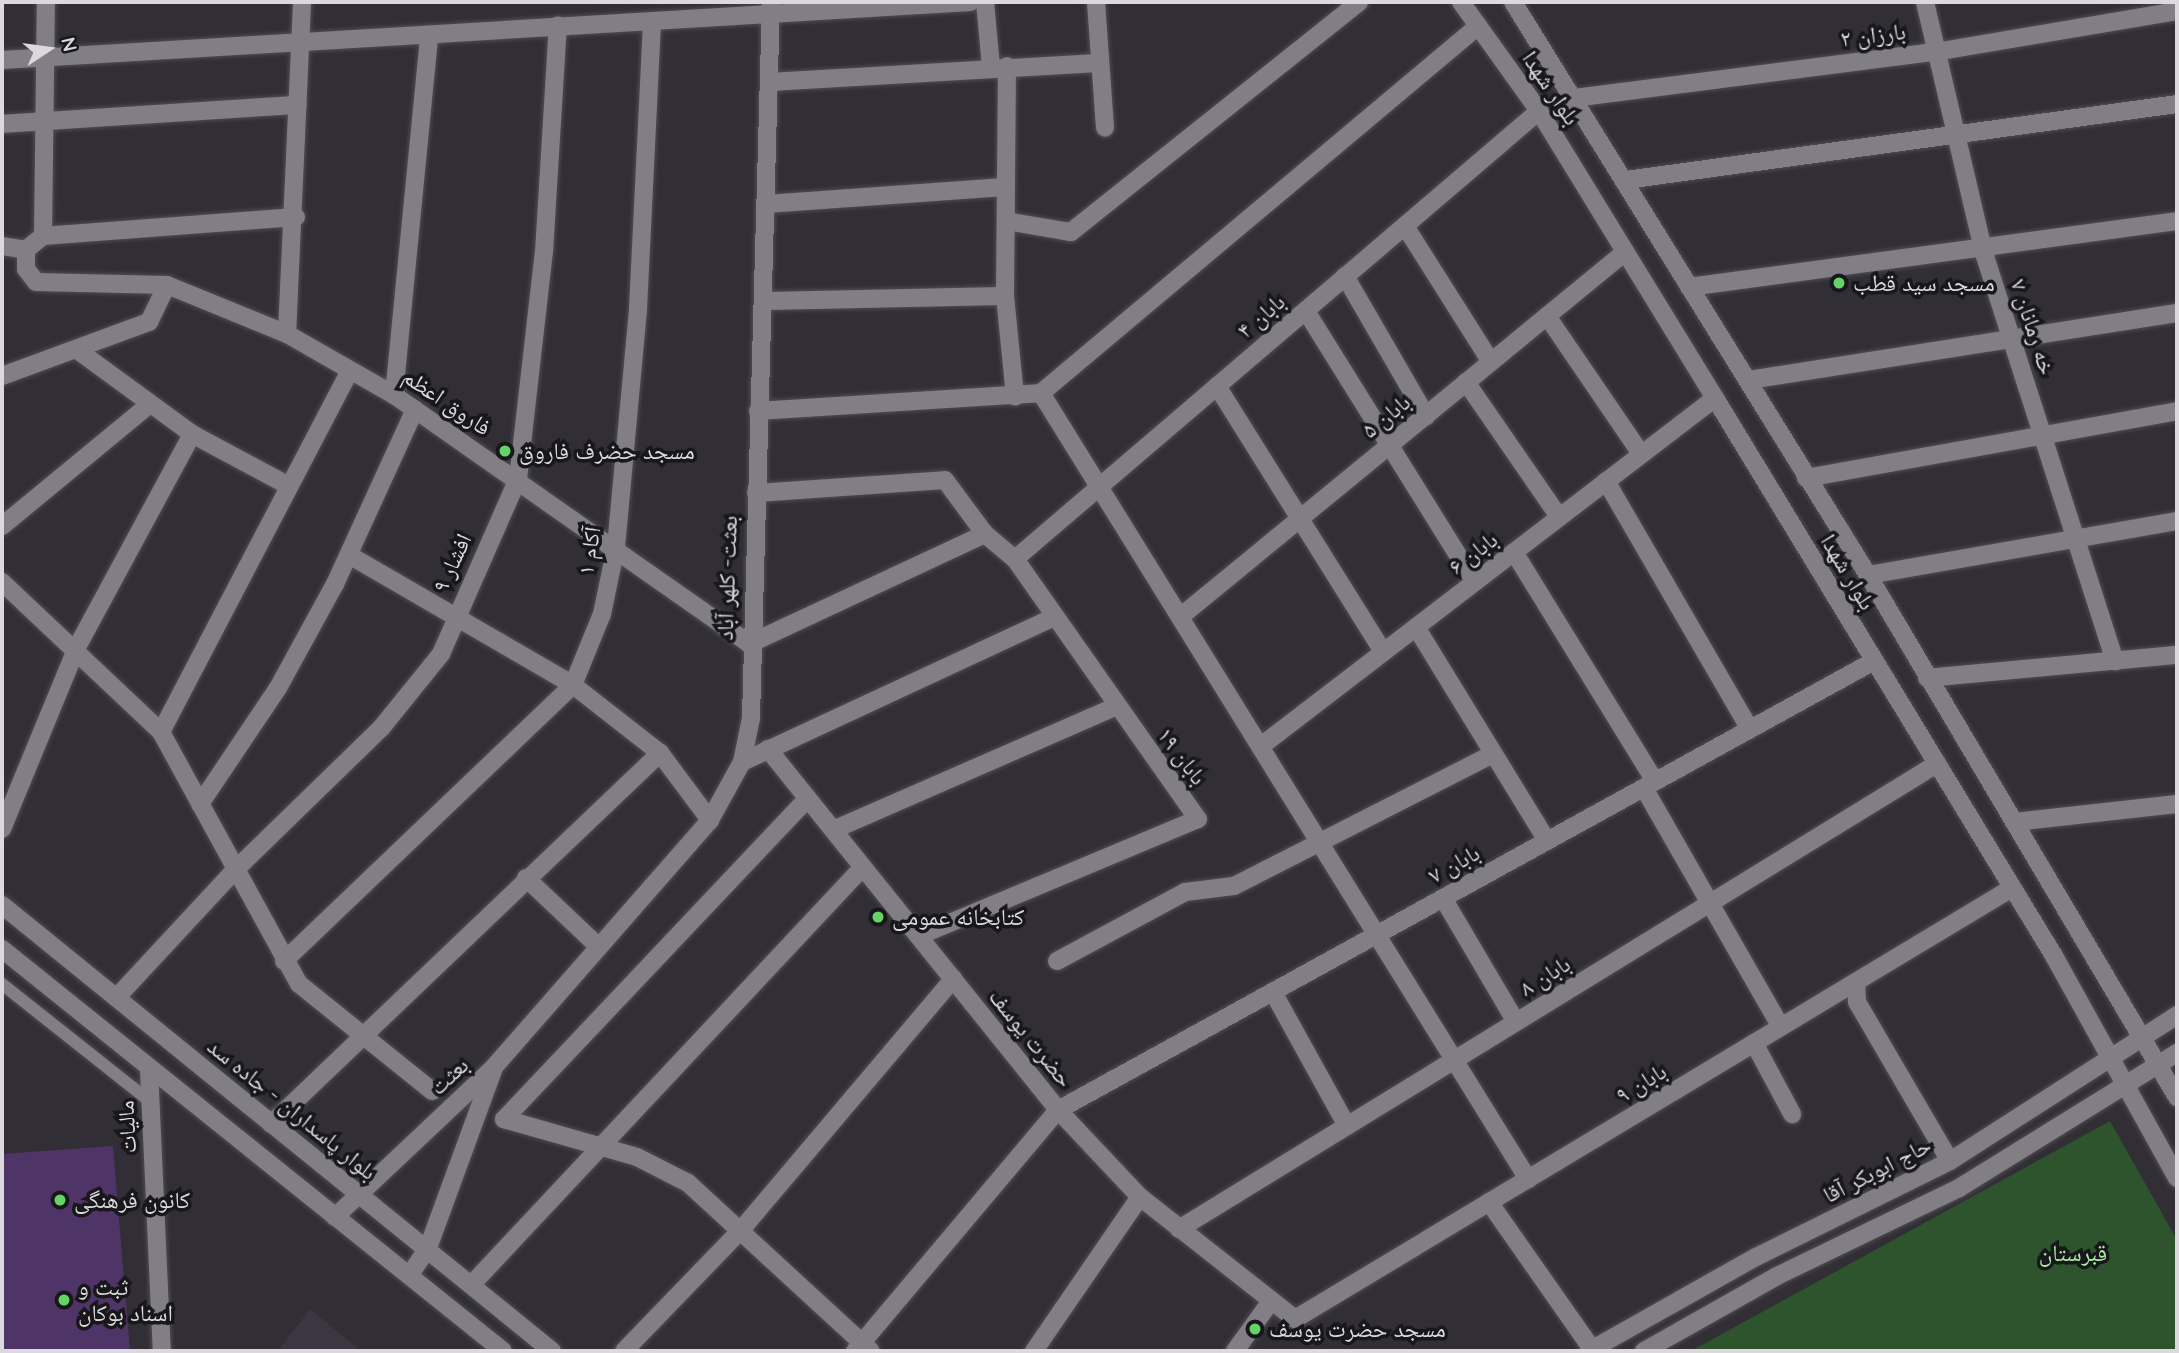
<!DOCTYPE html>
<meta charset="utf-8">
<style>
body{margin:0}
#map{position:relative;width:2179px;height:1353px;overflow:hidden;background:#312e35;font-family:Quicksand,"Noto Naskh Arabic",sans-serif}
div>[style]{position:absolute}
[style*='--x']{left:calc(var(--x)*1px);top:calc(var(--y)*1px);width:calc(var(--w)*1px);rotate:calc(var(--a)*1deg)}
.built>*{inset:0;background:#3c3643}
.green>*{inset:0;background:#2d542d}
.building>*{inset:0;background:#4f3567}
.roads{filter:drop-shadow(0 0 2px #4f4d53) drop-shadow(0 0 2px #4f4d53)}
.pedestrian>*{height:12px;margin:-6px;padding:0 6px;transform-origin:6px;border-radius:6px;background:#827e86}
.minor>*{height:18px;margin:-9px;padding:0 9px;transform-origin:9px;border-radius:9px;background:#827e86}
.tertiary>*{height:18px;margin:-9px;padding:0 9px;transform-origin:9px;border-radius:9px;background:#827e86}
.secondary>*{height:18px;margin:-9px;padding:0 9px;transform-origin:9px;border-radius:9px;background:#827e86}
.dots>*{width:19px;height:19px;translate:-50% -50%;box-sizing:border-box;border:4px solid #18171a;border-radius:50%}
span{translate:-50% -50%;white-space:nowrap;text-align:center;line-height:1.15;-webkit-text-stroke:7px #18171a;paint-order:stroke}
.street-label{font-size:23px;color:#dbd9dd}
.poi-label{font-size:23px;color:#dbd9dd}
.left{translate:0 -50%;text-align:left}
.park-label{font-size:23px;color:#a7eca5}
.frame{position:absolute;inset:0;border:4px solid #dbd9dd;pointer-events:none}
.north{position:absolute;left:14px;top:14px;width:70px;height:70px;-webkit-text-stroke:5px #18171a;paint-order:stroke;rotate:77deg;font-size:19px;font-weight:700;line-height:28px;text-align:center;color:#dbd9dd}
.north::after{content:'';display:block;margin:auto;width:24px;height:32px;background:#dbd9dd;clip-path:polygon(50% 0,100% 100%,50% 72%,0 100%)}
</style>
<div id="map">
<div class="built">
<div style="clip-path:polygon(310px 1309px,361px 1351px,278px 1351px)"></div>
</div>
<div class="green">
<div style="clip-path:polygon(2110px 1121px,2177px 1240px,2177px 1351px,1691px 1351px)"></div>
</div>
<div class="building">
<div style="clip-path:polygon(113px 1146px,130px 1351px,2px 1351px,2px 1154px)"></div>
</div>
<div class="roads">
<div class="pedestrian">
<div style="--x:2;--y:984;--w:190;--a:38.4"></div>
</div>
<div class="minor">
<div style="--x:985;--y:2;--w:65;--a:84.7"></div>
<div style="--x:1096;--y:2;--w:126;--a:85.9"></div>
<div style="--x:1925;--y:2;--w:255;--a:76.8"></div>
<div style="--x:1983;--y:250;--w:432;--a:72.2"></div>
<div style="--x:2;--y:60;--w:970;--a:-3.43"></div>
<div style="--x:1007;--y:66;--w:230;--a:90.5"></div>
<div style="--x:1005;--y:296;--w:101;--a:84.3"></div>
<div style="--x:770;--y:82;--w:328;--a:-3.3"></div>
<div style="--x:1574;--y:98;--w:364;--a:-7.3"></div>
<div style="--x:1935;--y:52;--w:245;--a:-9.6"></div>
<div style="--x:2;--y:124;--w:296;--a:-3.7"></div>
<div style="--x:1626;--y:180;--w:556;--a:-7.85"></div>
<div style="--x:766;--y:204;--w:239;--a:-4.1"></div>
<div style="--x:296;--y:217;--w:254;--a:175.7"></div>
<div style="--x:43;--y:236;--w:22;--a:141"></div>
<div style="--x:26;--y:250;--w:19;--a:90"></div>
<div style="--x:26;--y:269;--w:16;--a:52"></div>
<div style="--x:36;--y:282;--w:131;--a:1.3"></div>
<div style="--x:167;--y:285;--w:130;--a:22.2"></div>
<div style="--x:287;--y:334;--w:123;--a:29.7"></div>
<div style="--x:394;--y:395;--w:434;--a:35"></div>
<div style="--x:749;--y:644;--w:260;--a:-25"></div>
<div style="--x:1006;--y:221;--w:66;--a:9.6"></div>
<div style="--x:1071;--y:232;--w:369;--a:-38.6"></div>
<div style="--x:1405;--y:226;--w:161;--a:57.7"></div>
<div style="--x:43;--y:236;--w:234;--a:-89.3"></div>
<div style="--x:2;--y:246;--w:24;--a:9"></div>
<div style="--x:1345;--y:276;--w:162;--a:59.9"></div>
<div style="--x:1689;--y:287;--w:492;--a:-7.7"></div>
<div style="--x:764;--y:301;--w:241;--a:-1.2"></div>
<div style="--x:1306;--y:311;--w:319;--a:58.1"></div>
<div style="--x:1547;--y:316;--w:167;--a:55.7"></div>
<div style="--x:287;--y:334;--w:332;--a:-87.4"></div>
<div style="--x:80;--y:352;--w:139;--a:36.2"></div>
<div style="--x:192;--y:434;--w:108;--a:28.2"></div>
<div style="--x:2;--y:376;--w:157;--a:-20.2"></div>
<div style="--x:149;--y:322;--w:41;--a:-64.1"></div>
<div style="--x:1749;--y:380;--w:433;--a:-8.9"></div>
<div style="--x:1466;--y:382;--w:164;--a:55.4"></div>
<div style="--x:1217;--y:386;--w:314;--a:58"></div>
<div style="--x:1041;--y:393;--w:925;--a:58.22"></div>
<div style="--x:1041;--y:393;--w:571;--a:-40.02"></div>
<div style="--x:394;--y:395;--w:362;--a:-84.4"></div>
<div style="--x:758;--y:411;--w:284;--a:-3.6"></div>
<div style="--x:1806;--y:478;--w:377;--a:-10.2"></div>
<div style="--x:1606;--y:481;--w:287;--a:59.9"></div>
<div style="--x:756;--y:493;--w:189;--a:-3.9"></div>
<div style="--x:945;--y:480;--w:67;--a:53.5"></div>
<div style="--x:985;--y:534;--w:39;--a:40"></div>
<div style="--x:1015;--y:559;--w:318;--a:54.9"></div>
<div style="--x:1198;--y:819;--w:303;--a:157.3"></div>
<div style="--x:2;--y:526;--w:190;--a:-39.5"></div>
<div style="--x:1514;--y:552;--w:269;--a:58.4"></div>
<div style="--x:349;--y:555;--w:259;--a:30.1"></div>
<div style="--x:573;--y:685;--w:110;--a:38"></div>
<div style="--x:660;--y:753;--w:84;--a:53.3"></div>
<div style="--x:1015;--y:559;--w:689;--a:-40.53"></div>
<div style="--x:1868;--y:575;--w:314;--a:-9.9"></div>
<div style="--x:2;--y:582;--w:219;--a:43.3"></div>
<div style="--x:161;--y:732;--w:287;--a:61.3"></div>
<div style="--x:299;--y:984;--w:171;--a:38.8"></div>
<div style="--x:1180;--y:617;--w:574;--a:-39.35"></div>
<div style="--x:1416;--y:627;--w:251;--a:58.5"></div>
<div style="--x:1927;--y:678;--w:251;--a:-5.3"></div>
<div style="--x:161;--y:732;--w:407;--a:-62.4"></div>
<div style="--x:1261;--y:746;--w:572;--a:-37.47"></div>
<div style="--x:742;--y:762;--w:344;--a:-24.9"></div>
<div style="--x:1644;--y:788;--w:275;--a:60.2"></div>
<div style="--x:807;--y:799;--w:441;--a:133.4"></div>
<div style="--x:504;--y:1119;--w:138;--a:15.9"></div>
<div style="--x:637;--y:1157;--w:57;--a:27"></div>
<div style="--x:688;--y:1183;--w:248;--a:42.6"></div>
<div style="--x:200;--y:804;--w:140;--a:-56.1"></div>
<div style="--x:278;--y:688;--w:119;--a:-61.3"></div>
<div style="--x:335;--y:584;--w:192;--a:-65.4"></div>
<div style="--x:2014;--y:822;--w:164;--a:-6.3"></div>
<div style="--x:2;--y:829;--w:197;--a:-67.6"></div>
<div style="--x:77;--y:647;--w:242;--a:-61.6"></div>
<div style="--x:833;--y:830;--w:308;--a:-23.6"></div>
<div style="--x:526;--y:878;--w:100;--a:43.4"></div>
<div style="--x:1443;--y:898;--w:144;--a:59.5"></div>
<div style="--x:284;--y:961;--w:400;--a:-43.7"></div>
<div style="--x:573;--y:685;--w:77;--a:-67.8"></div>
<div style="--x:602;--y:614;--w:68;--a:-78.2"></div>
<div style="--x:616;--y:547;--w:239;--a:-84.7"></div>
<div style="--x:638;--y:309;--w:288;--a:-87.2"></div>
<div style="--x:1057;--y:961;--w:145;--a:-28.3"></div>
<div style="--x:1185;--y:892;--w:49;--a:-7"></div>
<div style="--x:1234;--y:886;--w:288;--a:-27"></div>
<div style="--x:1856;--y:982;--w:20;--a:87"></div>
<div style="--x:1857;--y:1002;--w:184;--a:59.7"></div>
<div style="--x:1273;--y:992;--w:153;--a:61.1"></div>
<div style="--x:117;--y:997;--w:171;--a:-47.1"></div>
<div style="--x:233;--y:872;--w:208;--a:-44.2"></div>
<div style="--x:382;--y:727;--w:94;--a:-51.1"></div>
<div style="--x:441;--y:654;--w:191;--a:-66.3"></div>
<div style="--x:518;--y:479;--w:228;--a:-83.5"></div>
<div style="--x:544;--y:252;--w:227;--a:-86.5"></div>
<div style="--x:1754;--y:1043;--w:81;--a:61.8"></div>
<div style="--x:271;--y:1124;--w:538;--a:-43.64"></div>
<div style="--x:1489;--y:1202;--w:179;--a:55"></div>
<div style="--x:1179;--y:1229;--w:887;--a:-31.54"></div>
<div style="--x:473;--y:1283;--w:569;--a:-46.85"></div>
<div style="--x:1295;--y:1319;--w:837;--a:-31.01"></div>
<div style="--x:624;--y:1351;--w:168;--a:-46"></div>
<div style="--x:741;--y:1230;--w:329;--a:-49.8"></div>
<div style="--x:855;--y:1351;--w:315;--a:-49.9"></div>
<div style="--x:1058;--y:1110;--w:931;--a:-28.82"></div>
<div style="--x:1034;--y:1351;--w:187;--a:-55.5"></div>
<div style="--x:1235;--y:1351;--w:62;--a:-54.2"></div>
</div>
<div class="tertiary">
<div style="--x:768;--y:749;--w:463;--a:51.2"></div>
<div style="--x:1058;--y:1110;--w:120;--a:46.7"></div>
<div style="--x:1140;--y:1197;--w:197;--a:38.2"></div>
<div style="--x:149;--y:1069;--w:282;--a:87.4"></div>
<div style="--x:1589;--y:1351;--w:192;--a:-29.4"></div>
<div style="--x:1756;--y:1257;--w:216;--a:-26.3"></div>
<div style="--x:1950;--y:1161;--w:270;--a:-32.7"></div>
<div style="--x:1644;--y:1351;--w:153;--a:-29.4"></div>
<div style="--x:1777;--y:1276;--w:202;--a:-25.8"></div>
<div style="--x:1959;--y:1188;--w:256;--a:-31.8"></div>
</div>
<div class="secondary">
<div style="--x:1461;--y:2;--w:134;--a:54.4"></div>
<div style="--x:1539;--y:111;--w:337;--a:58.5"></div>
<div style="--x:1715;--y:398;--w:653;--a:58.72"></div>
<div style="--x:2054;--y:956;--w:254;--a:61"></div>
<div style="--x:1513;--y:2;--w:674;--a:58.22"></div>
<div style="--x:1868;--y:575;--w:607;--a:59.38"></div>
<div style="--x:2;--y:905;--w:708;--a:39.04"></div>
<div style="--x:2;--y:949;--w:642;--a:38.74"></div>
<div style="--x:335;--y:1217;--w:219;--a:-43.3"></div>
<div style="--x:494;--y:1067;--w:328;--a:-48.8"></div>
<div style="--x:710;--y:820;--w:66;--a:-61.1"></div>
<div style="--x:742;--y:762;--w:45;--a:-78.4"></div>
<div style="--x:751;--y:718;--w:716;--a:-88.4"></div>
<div style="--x:411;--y:1273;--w:30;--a:-56"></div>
<div style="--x:428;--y:1248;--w:189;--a:-69.9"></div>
</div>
</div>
<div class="dots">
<div style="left:1839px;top:283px;background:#65d467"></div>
<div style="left:505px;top:451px;background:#65d467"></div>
<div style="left:878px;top:917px;background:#65d467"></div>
<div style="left:60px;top:1200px;background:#65d467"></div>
<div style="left:64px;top:1300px;background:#65d467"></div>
<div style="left:1255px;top:1329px;background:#65d467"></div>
</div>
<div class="street-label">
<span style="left:1873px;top:35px;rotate:-7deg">بارزان ۲</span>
<span style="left:1551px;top:88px;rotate:56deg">بلوار شهدا</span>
<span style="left:1261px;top:316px;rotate:-41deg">بابان ۴</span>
<span style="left:2033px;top:327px;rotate:72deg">خه رمانان ۷</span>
<span style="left:447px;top:402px;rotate:34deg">فاروق اعظم</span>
<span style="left:1386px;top:416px;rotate:-39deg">بابان ۵</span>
<span style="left:589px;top:551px;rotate:-81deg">آکام ۱</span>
<span style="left:1473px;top:553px;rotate:-37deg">بابان ۶</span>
<span style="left:452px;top:563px;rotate:-65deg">افشار ۹</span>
<span style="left:1848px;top:572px;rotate:59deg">بلوار شهدا</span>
<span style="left:727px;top:578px;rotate:-88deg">بعثت- کلهر آباد</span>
<span style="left:1182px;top:756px;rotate:53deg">بابان ۱۹</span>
<span style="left:1454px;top:864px;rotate:-29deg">بابان ۷</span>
<span style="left:1545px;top:976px;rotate:-32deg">بابان ۸</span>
<span style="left:1031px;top:1038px;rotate:51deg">حضرت یوسف</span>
<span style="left:449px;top:1076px;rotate:-43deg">بعثت</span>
<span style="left:1641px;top:1083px;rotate:-31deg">بابان ۹</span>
<span style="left:292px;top:1109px;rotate:39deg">بلوار پاسداران - جاده سد</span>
<span style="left:127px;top:1127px;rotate:-93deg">مالیات</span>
<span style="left:1877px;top:1170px;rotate:-27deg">حاج ابوبکر آقا</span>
</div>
<div class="poi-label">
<span class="left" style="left:1853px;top:283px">مسجد سید قطب</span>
<span class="left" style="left:519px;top:451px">مسجد حضرف فاروق</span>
<span class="left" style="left:892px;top:917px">کتابخانه عمومی</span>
<span class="left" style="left:74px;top:1200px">کانون فرهنگی</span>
<span class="left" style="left:78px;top:1300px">ثبت و<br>اسناد بوکان</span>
<span class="left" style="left:1269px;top:1329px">مسجد حضرت یوسف</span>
</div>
<div class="park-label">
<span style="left:2073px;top:1253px">قبرستان</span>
</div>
<div class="frame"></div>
<div class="north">N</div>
</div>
